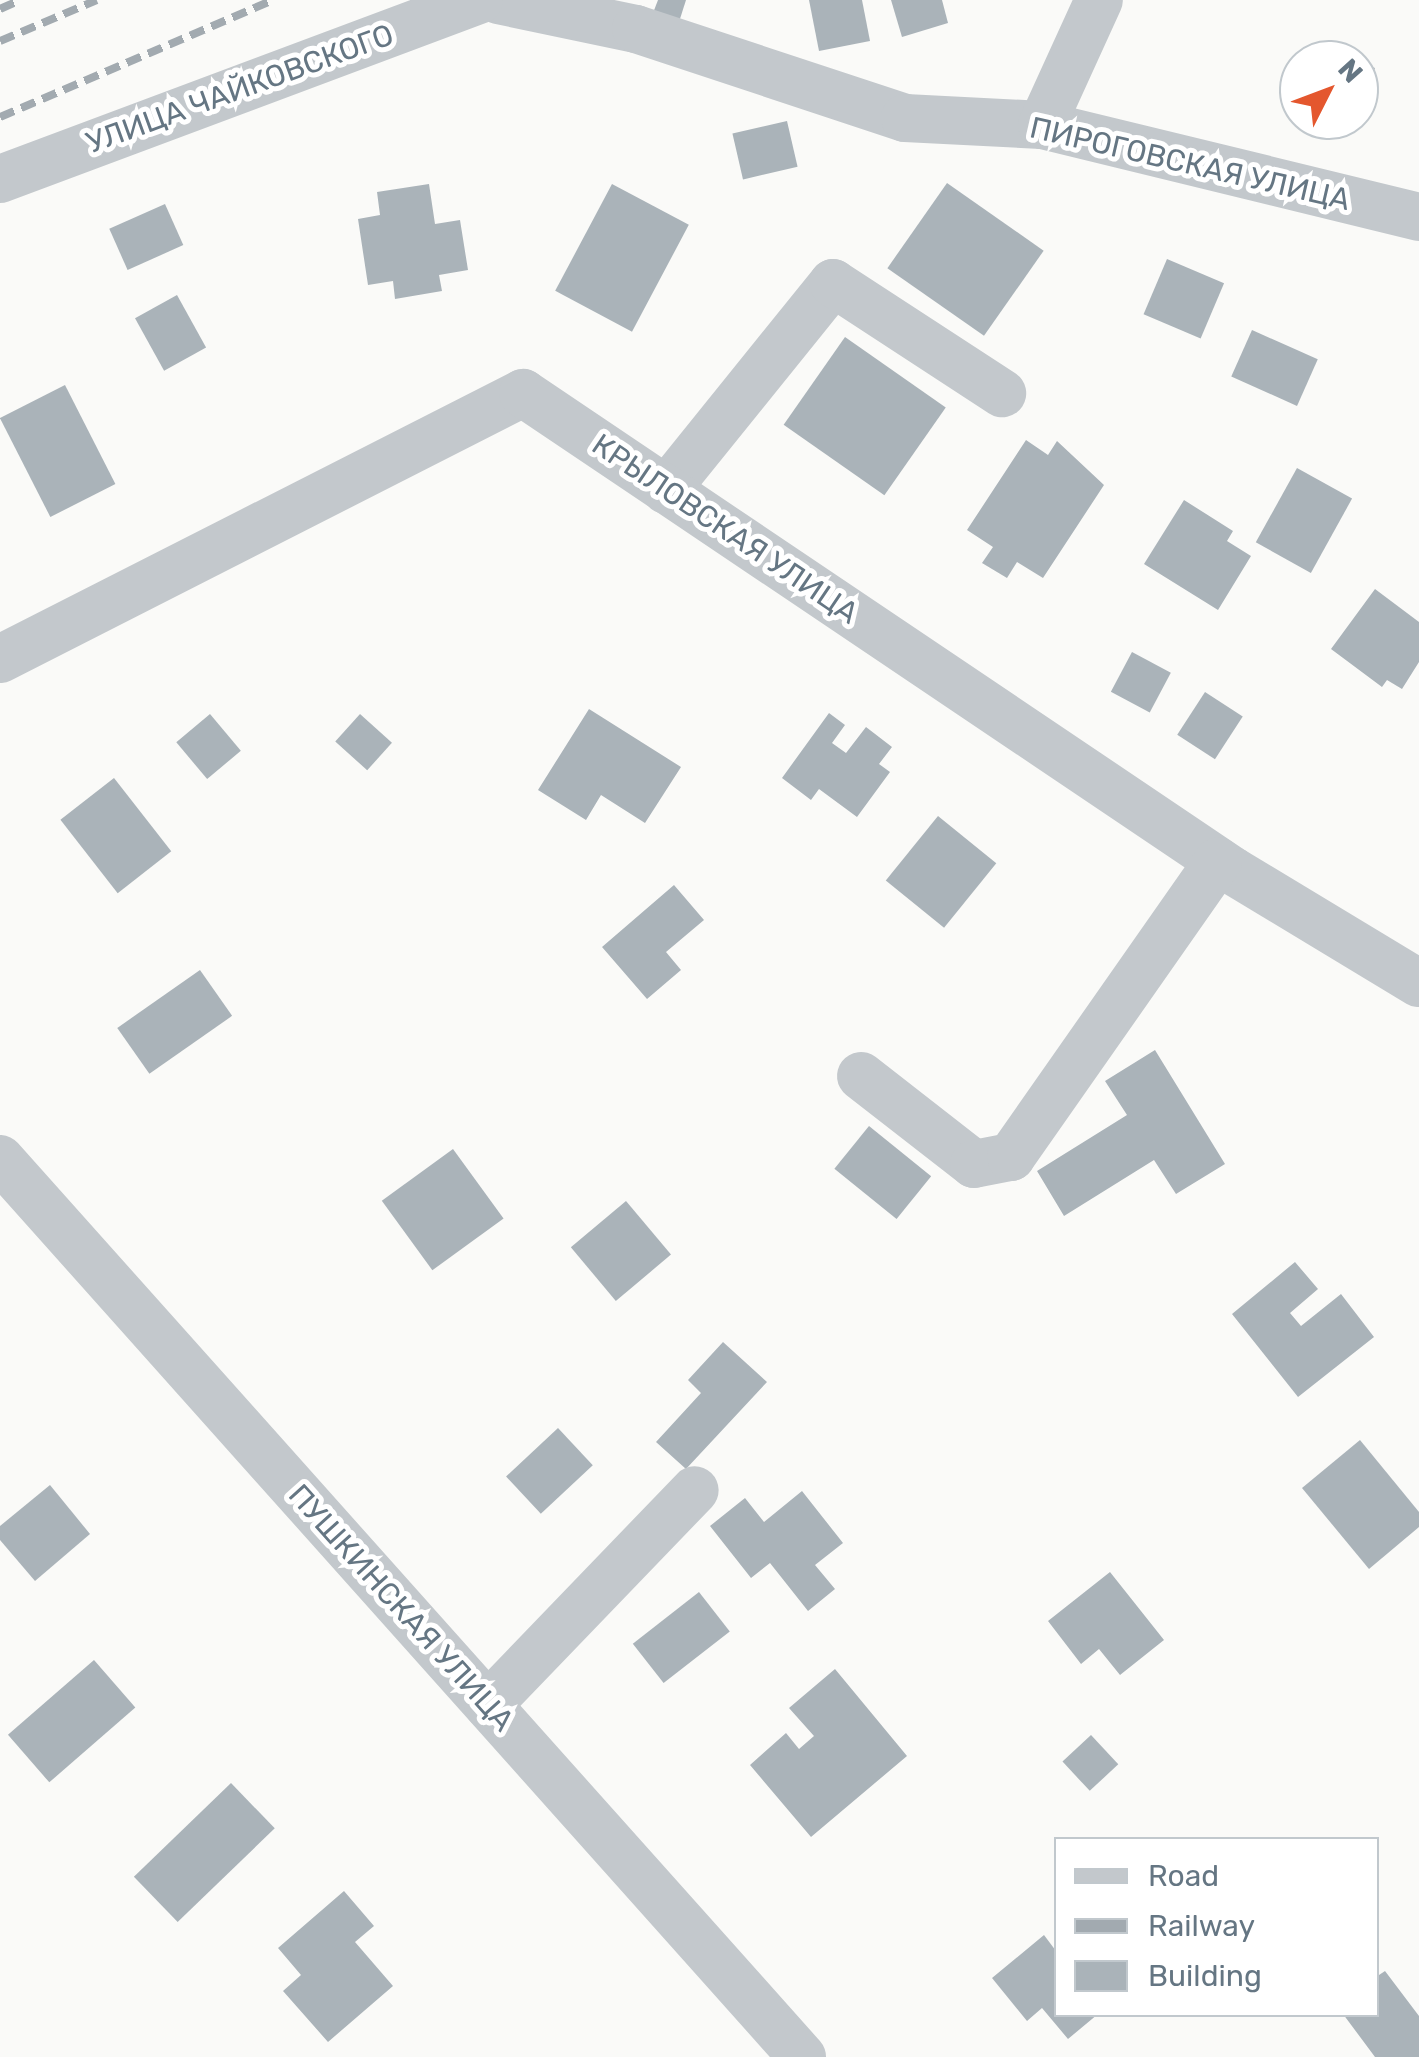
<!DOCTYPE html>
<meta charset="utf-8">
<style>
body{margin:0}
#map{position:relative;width:1419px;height:2057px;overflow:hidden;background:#fafaf8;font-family:Rubik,sans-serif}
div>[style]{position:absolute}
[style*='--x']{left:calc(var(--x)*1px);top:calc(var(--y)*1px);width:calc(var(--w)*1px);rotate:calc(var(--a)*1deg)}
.building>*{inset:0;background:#aab3b9;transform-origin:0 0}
.minor>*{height:48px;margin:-24px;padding:0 24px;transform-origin:24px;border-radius:24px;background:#c3c8cc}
.rail>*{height:8px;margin-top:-4px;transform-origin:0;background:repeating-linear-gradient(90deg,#a2aab0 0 15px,transparent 0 23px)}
span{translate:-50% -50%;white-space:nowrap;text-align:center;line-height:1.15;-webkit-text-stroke:10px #fff;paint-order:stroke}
.street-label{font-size:30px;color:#657683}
.legend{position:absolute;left:1054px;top:1837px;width:325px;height:180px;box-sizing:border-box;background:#fff;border:2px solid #c1c8cd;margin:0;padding:12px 18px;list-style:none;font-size:30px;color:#657683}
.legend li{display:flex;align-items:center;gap:20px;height:50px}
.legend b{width:50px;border:2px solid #c1c8cd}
.north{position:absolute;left:1279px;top:40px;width:100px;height:100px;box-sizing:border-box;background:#fff;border:2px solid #c1c8cd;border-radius:50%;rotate:48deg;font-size:28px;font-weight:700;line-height:40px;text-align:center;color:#657683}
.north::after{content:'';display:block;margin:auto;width:35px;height:45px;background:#e4572e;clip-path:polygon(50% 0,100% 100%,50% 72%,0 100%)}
</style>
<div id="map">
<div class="building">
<div style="clip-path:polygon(658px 0,686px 0,679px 22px,653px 13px)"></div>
<div style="clip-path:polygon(809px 0,862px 0,870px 41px,819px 51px)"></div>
<div style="clip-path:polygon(891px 0,942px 0,948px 23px,902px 37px)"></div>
<div style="clip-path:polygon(1314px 44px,1354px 60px,1308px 60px)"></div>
<div style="clip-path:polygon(1359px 62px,1375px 68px,1359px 108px)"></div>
<div style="left:787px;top:121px;width:47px;height:56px;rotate:77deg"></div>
<div style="left:947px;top:183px;width:118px;height:104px;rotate:35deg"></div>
<div style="clip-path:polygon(429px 184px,435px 224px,460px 220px,468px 270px,439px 275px,442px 291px,395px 299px,393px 281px,368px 285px,358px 219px,380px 215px,377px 192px)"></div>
<div style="left:612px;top:184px;width:87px;height:121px;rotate:28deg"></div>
<div style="left:165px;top:204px;width:45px;height:61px;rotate:66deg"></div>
<div style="left:1167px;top:259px;width:62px;height:60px;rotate:23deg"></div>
<div style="left:177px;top:295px;width:60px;height:48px;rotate:61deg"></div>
<div style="left:1252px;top:330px;width:72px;height:51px;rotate:24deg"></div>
<div style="left:845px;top:337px;width:123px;height:107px;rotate:35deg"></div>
<div style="left:65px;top:385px;width:111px;height:73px;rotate:63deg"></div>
<div style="clip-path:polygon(1026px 440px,1048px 455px,1057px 441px,1104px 485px,1043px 578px,1017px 562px,1007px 578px,982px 563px,993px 547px,967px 530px)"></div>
<div style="left:1297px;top:468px;width:63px;height:85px;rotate:29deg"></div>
<div style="clip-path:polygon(1184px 500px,1233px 531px,1227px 541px,1251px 556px,1218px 610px,1144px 564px)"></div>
<div style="clip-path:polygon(1375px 589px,1419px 622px,1419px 662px,1402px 689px,1387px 680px,1382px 687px,1331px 649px)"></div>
<div style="left:1132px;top:652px;width:44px;height:45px;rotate:28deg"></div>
<div style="left:1205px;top:692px;width:45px;height:51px;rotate:33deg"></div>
<div style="clip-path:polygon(589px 709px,681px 767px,645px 823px,601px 795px,586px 820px,538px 790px)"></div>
<div style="clip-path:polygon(829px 713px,845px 725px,832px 743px,846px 753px,866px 727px,892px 747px,879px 764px,890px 772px,857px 817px,819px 789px,811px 800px,782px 778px)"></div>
<div style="left:210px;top:714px;width:48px;height:44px;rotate:50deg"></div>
<div style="left:360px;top:714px;width:43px;height:37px;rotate:42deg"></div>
<div style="left:114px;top:778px;width:93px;height:68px;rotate:52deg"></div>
<div style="left:938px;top:816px;width:75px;height:83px;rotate:39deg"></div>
<div style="clip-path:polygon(674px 885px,704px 920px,666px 952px,681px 970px,647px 999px,602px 947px)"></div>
<div style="left:200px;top:970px;width:56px;height:101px;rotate:55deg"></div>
<div style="clip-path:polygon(1155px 1050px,1225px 1164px,1176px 1194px,1154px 1160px,1064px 1216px,1037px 1171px,1127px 1115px,1105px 1081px)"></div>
<div style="left:869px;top:1126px;width:80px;height:55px;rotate:39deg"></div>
<div style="left:453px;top:1149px;width:86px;height:88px;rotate:54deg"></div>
<div style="left:626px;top:1201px;width:70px;height:72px;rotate:50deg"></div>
<div style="clip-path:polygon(1295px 1262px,1318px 1289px,1290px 1313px,1301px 1326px,1341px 1294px,1374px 1337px,1298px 1397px,1232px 1314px)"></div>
<div style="clip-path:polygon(723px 1342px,767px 1382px,686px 1469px,656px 1442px,701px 1393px,688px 1380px)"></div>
<div style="left:558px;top:1428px;width:51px;height:71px;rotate:47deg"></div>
<div style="clip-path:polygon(1360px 1440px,1419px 1512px,1419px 1527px,1369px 1569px,1302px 1488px)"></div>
<div style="clip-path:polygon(50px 1485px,90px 1534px,35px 1581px,0 1540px,0 1526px)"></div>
<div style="clip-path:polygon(802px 1491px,843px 1543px,815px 1565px,835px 1589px,808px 1611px,770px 1563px,751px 1578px,710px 1526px,745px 1498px,764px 1522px)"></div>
<div style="clip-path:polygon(1110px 1572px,1164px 1640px,1120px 1675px,1099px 1649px,1081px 1664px,1048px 1621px)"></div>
<div style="left:699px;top:1592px;width:50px;height:84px;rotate:52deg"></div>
<div style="left:94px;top:1660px;width:63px;height:114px;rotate:49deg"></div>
<div style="clip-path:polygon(835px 1669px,907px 1756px,811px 1837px,750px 1765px,786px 1733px,799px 1749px,814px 1736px,789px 1708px)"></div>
<div style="left:1091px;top:1735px;width:40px;height:39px;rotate:47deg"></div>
<div style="left:231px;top:1783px;width:63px;height:135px;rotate:46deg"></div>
<div style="clip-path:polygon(344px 1891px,374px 1926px,355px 1942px,393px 1986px,328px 2042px,283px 1991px,301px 1975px,278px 1948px)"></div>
<div style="clip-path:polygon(1044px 1935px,1056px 1951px,1056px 2014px,1098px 2014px,1068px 2039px,1042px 2008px,1027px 2021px,992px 1978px)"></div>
<div style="clip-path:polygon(1385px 1971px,1419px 2016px,1419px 2057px,1375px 2057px,1343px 2014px,1376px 2014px,1376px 1977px)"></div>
</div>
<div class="minor">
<div style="--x:498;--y:0;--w:141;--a:11.9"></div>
<div style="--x:636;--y:29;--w:283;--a:18.3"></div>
<div style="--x:905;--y:118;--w:137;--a:2.9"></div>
<div style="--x:1042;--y:125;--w:388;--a:13.7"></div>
<div style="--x:1042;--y:125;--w:137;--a:-65.5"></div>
<div style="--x:0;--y:179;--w:511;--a:-20.49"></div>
<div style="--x:666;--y:490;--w:266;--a:-51.1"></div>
<div style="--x:833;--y:283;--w:202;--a:33.1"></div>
<div style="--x:0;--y:659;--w:587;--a:-26.96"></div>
<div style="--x:523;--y:393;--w:856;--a:33.95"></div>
<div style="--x:1233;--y:871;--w:217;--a:31.1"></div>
<div style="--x:861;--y:1076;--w:143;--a:37.9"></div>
<div style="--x:974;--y:1164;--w:38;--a:-11"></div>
<div style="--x:1011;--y:1157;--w:361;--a:-55"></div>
<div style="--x:0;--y:1159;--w:1204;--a:48.23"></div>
<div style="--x:488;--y:1705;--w:298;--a:-46.1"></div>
</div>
<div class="rail">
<div style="--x:0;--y:9;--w:22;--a:-24"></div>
<div style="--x:0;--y:41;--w:105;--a:-22.9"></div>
<div style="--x:0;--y:117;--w:297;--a:-23.2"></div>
</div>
<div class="street-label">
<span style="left:240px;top:89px;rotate:-20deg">УЛИЦА ЧАЙКОВСКОГО</span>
<span style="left:1190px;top:164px;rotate:13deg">ПИРОГОВСКАЯ УЛИЦА</span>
<span style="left:725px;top:529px;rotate:34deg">КРЫЛОВСКАЯ УЛИЦА</span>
<span style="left:401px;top:1608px;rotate:48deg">ПУШКИНСКАЯ УЛИЦА</span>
</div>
<ul class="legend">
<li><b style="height:12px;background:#c3c8cc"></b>Road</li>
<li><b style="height:12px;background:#a2aab0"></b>Railway</li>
<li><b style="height:28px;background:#aab3b9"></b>Building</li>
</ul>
<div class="north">N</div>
</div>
